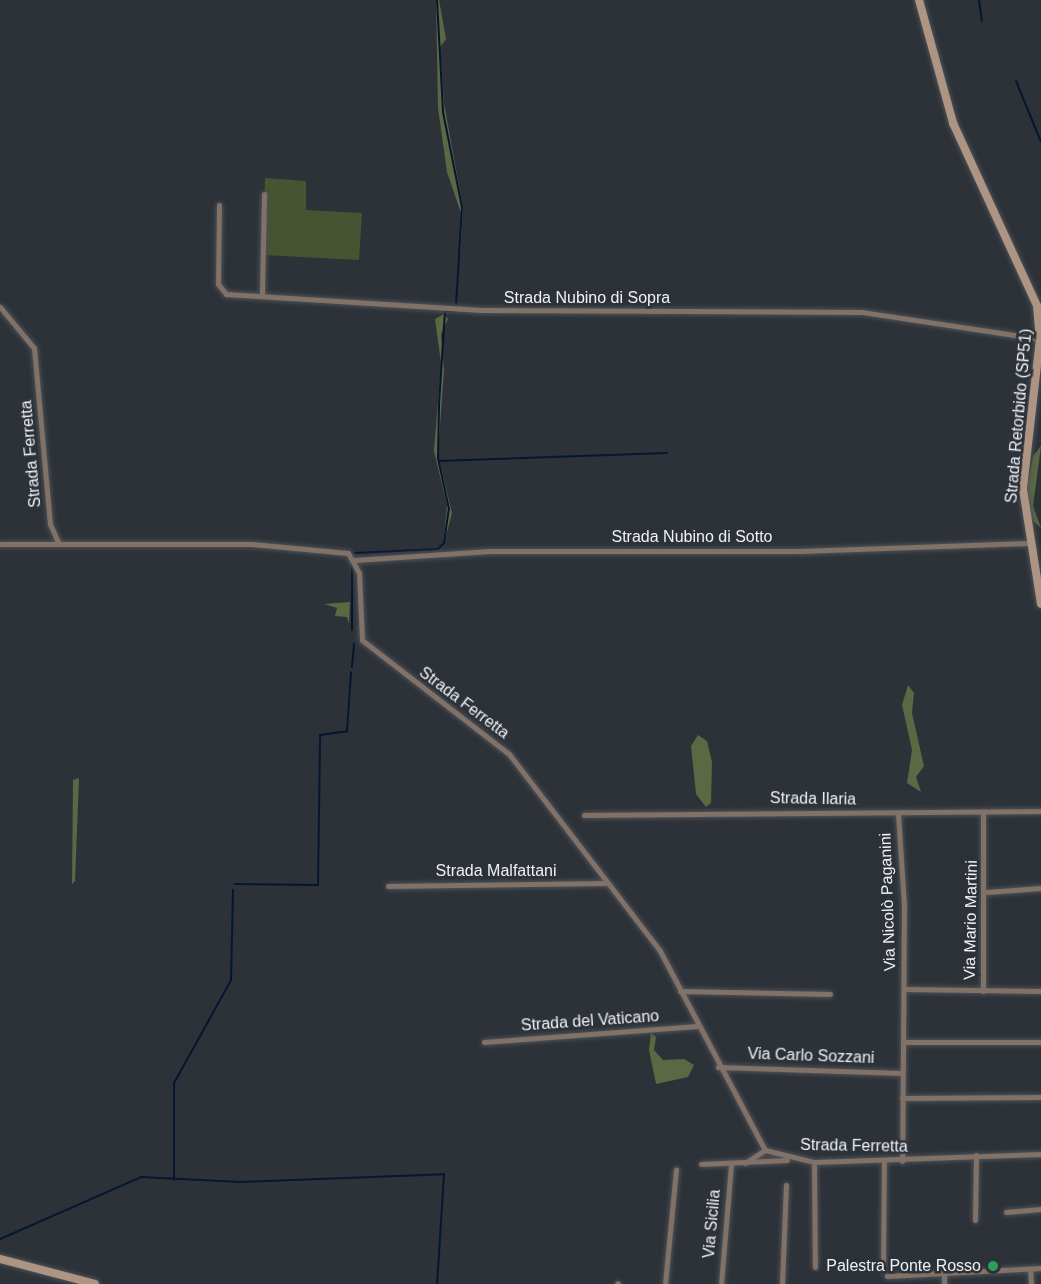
<!DOCTYPE html>
<meta charset="utf-8">
<style>
body{margin:0}
#map{position:relative;width:1041px;height:1284px;overflow:hidden;background:#2d3239;font-family:Arial,sans-serif}
div>[style]{position:absolute}
[style*='--x']{left:calc(var(--x)*1px);top:calc(var(--y)*1px);width:calc(var(--w)*1px);rotate:calc(var(--a)*1deg)}
.green>*{inset:0;background:#475331}
.forest>*{inset:0;background:#5a6843}
.stream>*{height:2px;margin:-1px;padding:0 1px;transform-origin:1px;border-radius:1px;background:#051630}
.roads{filter:drop-shadow(0 0 2px #4c5157) drop-shadow(0 0 2px #4c5157)}
.street>*{height:5px;margin:-2.5px;padding:0 2.5px;transform-origin:2.5px;border-radius:2.5px;background:#817166}
.secondary>*{height:8px;margin:-4px;padding:0 4px;transform-origin:4px;border-radius:4px;background:#ad9483}
.dots>*{width:16px;height:16px;translate:-50% -50%;box-sizing:border-box;border:3px solid #2d3239;border-radius:50%}
span{translate:-50% -50%;white-space:nowrap;text-align:center;line-height:1.15;-webkit-text-stroke:5px #2d3239;paint-order:stroke}
.street-label{font-size:16px;color:#eef1f6}
.poi-label{font-size:16px;color:#eef1f6}
.right{translate:-100% -50%;text-align:right}
</style>
<div id="map">
<div class="green">
<div style="clip-path:polygon(265px 178px,306px 181px,306px 210px,362px 213px,359px 260px,263px 255px)"></div>
</div>
<div class="forest">
<div style="clip-path:polygon(436px 0,439px 0,446px 39px,440px 47px,444px 103px,463px 208px,460px 258px,461px 213px,447px 172px,438px 108px)"></div>
<div style="clip-path:polygon(444px 314px,448px 319px,441px 334px,444px 370px,438px 455px,452px 513px,443px 547px,447px 505px,434px 451px,441px 363px,435px 319px)"></div>
<div style="clip-path:polygon(1041px 446px,1033px 506px,1041px 528px,1030px 518px,1027px 487px,1033px 456px)"></div>
<div style="clip-path:polygon(350px 602px,349px 624px,347px 617px,335px 616px,337px 608px,324px 604px)"></div>
<div style="clip-path:polygon(908px 685px,914px 693px,912px 713px,924px 766px,916px 777px,921px 792px,907px 783px,912px 750px,902px 705px)"></div>
<div style="clip-path:polygon(698px 735px,707px 741px,712px 762px,711px 803px,706px 807px,696px 794px,691px 746px)"></div>
<div style="clip-path:polygon(79px 778px,75px 881px,72px 884px,73px 780px)"></div>
<div style="clip-path:polygon(651px 1033px,656px 1037px,654px 1050px,663px 1060px,684px 1059px,694px 1065px,688px 1077px,656px 1084px,649px 1050px)"></div>
</div>
<div class="stream">
<div style="--x:437;--y:0;--w:112;--a:86.9"></div>
<div style="--x:443;--y:112;--w:97;--a:78.7"></div>
<div style="--x:462;--y:207;--w:98;--a:93.5"></div>
<div style="--x:979;--y:0;--w:21;--a:82"></div>
<div style="--x:1016;--y:81;--w:66;--a:67.7"></div>
<div style="--x:439;--y:461;--w:228;--a:-2"></div>
<div style="--x:355;--y:553;--w:83;--a:-2.8"></div>
<div style="--x:438;--y:549;--w:8;--a:-45"></div>
<div style="--x:444;--y:543;--w:34;--a:-82"></div>
<div style="--x:449;--y:509;--w:52;--a:-102.2"></div>
<div style="--x:438;--y:458;--w:54;--a:-88.9"></div>
<div style="--x:439;--y:404;--w:93;--a:-86.3"></div>
<div style="--x:445;--y:311;--w:11;--a:0"></div>
<div style="--x:352;--y:563;--w:67;--a:90"></div>
<div style="--x:352;--y:667;--w:23;--a:-85"></div>
<div style="--x:235;--y:884;--w:83;--a:0.7"></div>
<div style="--x:318;--y:885;--w:150;--a:-89.2"></div>
<div style="--x:320;--y:735;--w:27;--a:-8"></div>
<div style="--x:347;--y:731;--w:59;--a:-86.1"></div>
<div style="--x:174;--y:1180;--w:97;--a:-90"></div>
<div style="--x:174;--y:1083;--w:118;--a:-61"></div>
<div style="--x:231;--y:980;--w:90;--a:-88.7"></div>
<div style="--x:0;--y:1239;--w:154;--a:-23.7"></div>
<div style="--x:141;--y:1177;--w:99;--a:2.9"></div>
<div style="--x:240;--y:1182;--w:204;--a:-2.2"></div>
<div style="--x:444;--y:1174;--w:110;--a:93.6"></div>
</div>
<div class="roads">
<div class="street">
<div style="--x:219;--y:205;--w:79;--a:90.7"></div>
<div style="--x:218;--y:284;--w:13;--a:51"></div>
<div style="--x:226;--y:294;--w:256;--a:3.6"></div>
<div style="--x:482;--y:310;--w:380;--a:0.3"></div>
<div style="--x:862;--y:312;--w:180;--a:8.6"></div>
<div style="--x:262;--y:293;--w:99;--a:-88.8"></div>
<div style="--x:0;--y:307;--w:53;--a:50.3"></div>
<div style="--x:34;--y:348;--w:177;--a:84.8"></div>
<div style="--x:50;--y:524;--w:20;--a:66"></div>
<div style="--x:0;--y:544;--w:252;--a:0"></div>
<div style="--x:252;--y:544;--w:96;--a:5.4"></div>
<div style="--x:348;--y:553;--w:23;--a:61"></div>
<div style="--x:359;--y:573;--w:67;--a:87.4"></div>
<div style="--x:362;--y:640;--w:186;--a:37.8"></div>
<div style="--x:509;--y:754;--w:248;--a:52.5"></div>
<div style="--x:660;--y:951;--w:225;--a:62.2"></div>
<div style="--x:765;--y:1150;--w:50;--a:13.8"></div>
<div style="--x:814;--y:1162;--w:227;--a:-2"></div>
<div style="--x:355;--y:560;--w:135;--a:-3.8"></div>
<div style="--x:490;--y:551;--w:310;--a:0"></div>
<div style="--x:800;--y:551;--w:229;--a:-2"></div>
<div style="--x:898;--y:814;--w:90;--a:86.2"></div>
<div style="--x:904;--y:904;--w:257;--a:90.4"></div>
<div style="--x:983;--y:814;--w:177;--a:90"></div>
<div style="--x:584;--y:815;--w:457;--a:-0.5"></div>
<div style="--x:388;--y:886;--w:217;--a:-0.8"></div>
<div style="--x:987;--y:892;--w:54;--a:-4.2"></div>
<div style="--x:904;--y:989;--w:137;--a:0.8"></div>
<div style="--x:680;--y:991;--w:150;--a:1.1"></div>
<div style="--x:484;--y:1042;--w:214;--a:-4.3"></div>
<div style="--x:904;--y:1042;--w:137;--a:0"></div>
<div style="--x:718;--y:1067;--w:184;--a:1.9"></div>
<div style="--x:902;--y:1098;--w:139;--a:-0.4"></div>
<div style="--x:814;--y:1162;--w:105;--a:89.5"></div>
<div style="--x:745;--y:1163;--w:24;--a:-33"></div>
<div style="--x:701;--y:1164;--w:86;--a:-2.7"></div>
<div style="--x:1006;--y:1212;--w:35;--a:-5"></div>
<div style="--x:975;--y:1220;--w:65;--a:-89.1"></div>
<div style="--x:1030;--y:1269;--w:15;--a:86"></div>
<div style="--x:883;--y:1270;--w:108;--a:-89.5"></div>
<div style="--x:944;--y:1275;--w:9;--a:90"></div>
<div style="--x:887;--y:1276;--w:154;--a:-3"></div>
<div style="--x:617;--y:1284;--w:1;--a:-45"></div>
<div style="--x:665;--y:1284;--w:115;--a:-84.5"></div>
<div style="--x:721;--y:1284;--w:118;--a:-85.2"></div>
<div style="--x:782;--y:1284;--w:99;--a:-87.7"></div>
</div>
<div class="secondary">
<div style="--x:919;--y:0;--w:128;--a:74.5"></div>
<div style="--x:953;--y:123;--w:201;--a:65.3"></div>
<div style="--x:1037;--y:306;--w:33;--a:85"></div>
<div style="--x:1040;--y:339;--w:151;--a:96.5"></div>
<div style="--x:1023;--y:489;--w:116;--a:81.1"></div>
<div style="--x:0;--y:1259;--w:98;--a:14.7"></div>
</div>
</div>
<div class="dots">
<div style="left:993px;top:1266px;background:#2e9e5b"></div>
</div>
<div class="street-label">
<span style="left:587px;top:298px">Strada Nubino di Sopra</span>
<span style="left:1019px;top:416px;rotate:-85deg">Strada Retorbido (SP51)</span>
<span style="left:31px;top:454px;rotate:-95deg">Strada Ferretta</span>
<span style="left:692px;top:537px">Strada Nubino di Sotto</span>
<span style="left:464px;top:703px;rotate:37deg">Strada Ferretta</span>
<span style="left:813px;top:799px;rotate:1deg">Strada Ilaria</span>
<span style="left:496px;top:871px">Strada Malfattani</span>
<span style="left:888px;top:902px;rotate:-92deg">Via Nicolò Paganini</span>
<span style="left:971px;top:920px;rotate:-89deg">Via Mario Martini</span>
<span style="left:590px;top:1021px;rotate:-4deg">Strada del Vaticano</span>
<span style="left:811px;top:1056px;rotate:2deg">Via Carlo Sozzani</span>
<span style="left:854px;top:1146px;rotate:1deg">Strada Ferretta</span>
<span style="left:712px;top:1224px;rotate:-85deg">Via Sicilia</span>
</div>
<div class="poi-label">
<span class="right" style="left:981px;top:1266px">Palestra Ponte Rosso</span>
</div>
</div>
